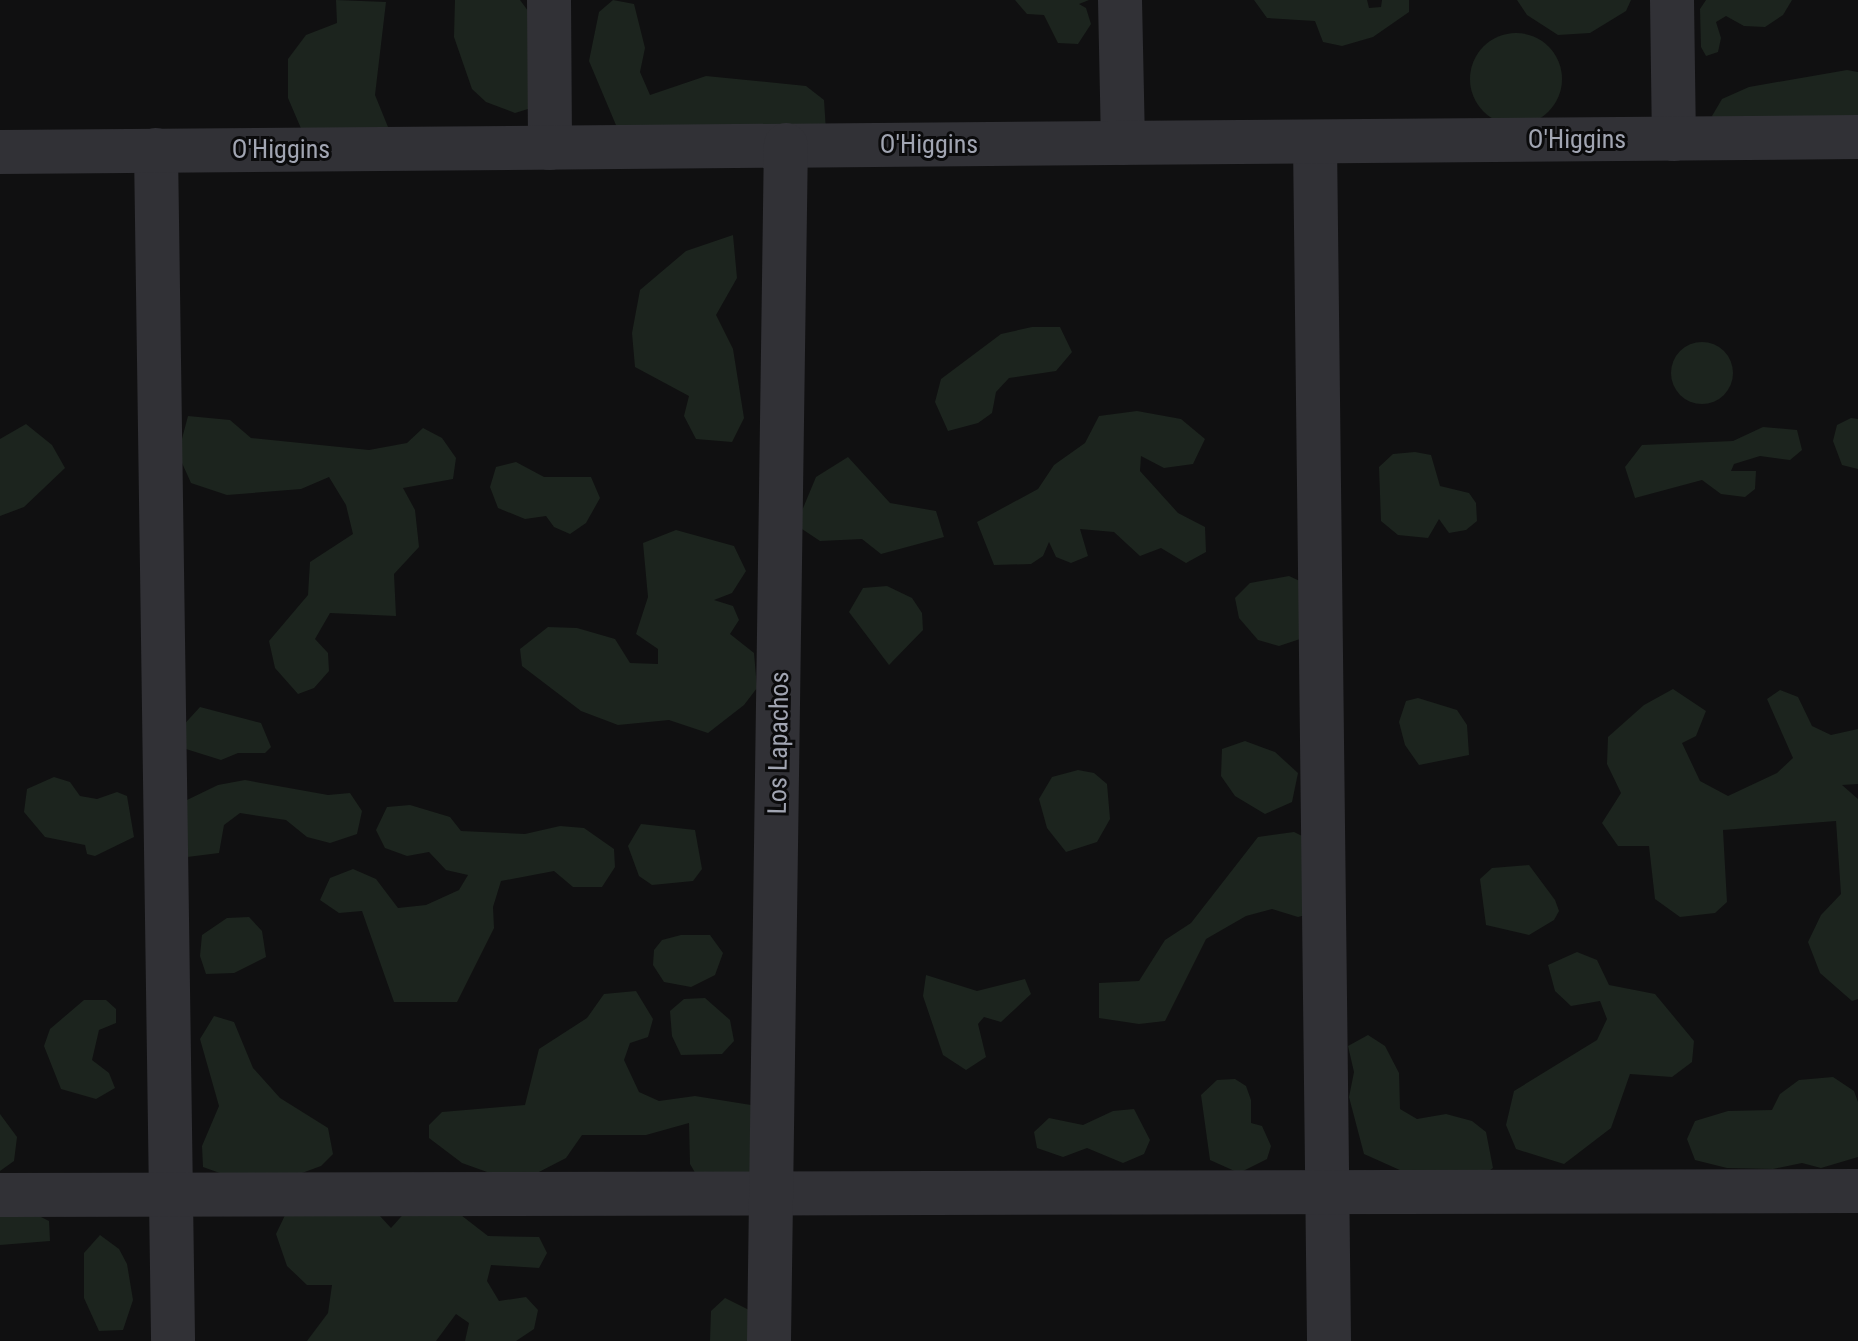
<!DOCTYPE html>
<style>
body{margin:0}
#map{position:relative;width:1858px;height:1341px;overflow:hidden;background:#101011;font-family:"Roboto Condensed",sans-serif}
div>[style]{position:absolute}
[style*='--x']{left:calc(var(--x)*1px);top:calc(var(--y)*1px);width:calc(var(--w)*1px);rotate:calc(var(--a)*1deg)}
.green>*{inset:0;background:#1c241e}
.round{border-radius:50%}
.street>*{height:44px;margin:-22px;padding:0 22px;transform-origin:22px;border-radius:22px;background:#313136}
span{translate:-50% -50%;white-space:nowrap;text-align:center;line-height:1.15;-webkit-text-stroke:6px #0b0b0c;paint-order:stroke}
.street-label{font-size:26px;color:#a1a5b2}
</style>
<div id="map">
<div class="green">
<div style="clip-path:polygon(336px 0,386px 2px,375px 95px,388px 127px,384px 140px,306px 140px,288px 98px,288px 59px,306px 35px,337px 23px)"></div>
<div style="clip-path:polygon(455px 0,520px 0,534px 19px,528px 109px,515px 113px,486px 102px,472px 89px,454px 37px)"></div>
<div style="clip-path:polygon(613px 0,634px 4px,645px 48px,640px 72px,650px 95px,706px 76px,806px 86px,824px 100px,826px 131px,621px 137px,589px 61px,599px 12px)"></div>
<div style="clip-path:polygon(1015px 0,1089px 0,1079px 4px,1086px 8px,1091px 24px,1078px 44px,1058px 43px,1044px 15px,1027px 14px)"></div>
<div style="clip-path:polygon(1254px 0,1367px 0,1369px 8px,1381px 7px,1382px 0,1409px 0,1409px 12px,1373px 37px,1342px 46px,1323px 42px,1315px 21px,1267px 18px)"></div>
<div style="clip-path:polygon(1517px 0,1631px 0,1626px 11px,1590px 33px,1558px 35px,1527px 15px)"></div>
<div style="clip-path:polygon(1706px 0,1792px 0,1783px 15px,1765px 27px,1744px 26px,1726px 16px,1716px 22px,1721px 38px,1718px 52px,1706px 56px,1701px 47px,1700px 9px)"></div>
<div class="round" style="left:1470px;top:33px;width:92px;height:92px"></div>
<div style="clip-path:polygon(1847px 70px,1858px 72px,1858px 124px,1728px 139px,1712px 116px,1722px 99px,1749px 87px)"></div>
<div style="clip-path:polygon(733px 235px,737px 278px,716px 315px,733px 349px,744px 418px,732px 442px,696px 439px,684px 416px,689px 396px,635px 367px,632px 333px,640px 290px,686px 251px)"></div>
<div style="clip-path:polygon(1032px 327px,1060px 327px,1072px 352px,1056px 371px,1009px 378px,996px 392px,992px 413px,978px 423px,948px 431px,935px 402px,941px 379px,1001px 334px)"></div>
<div class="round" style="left:1671px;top:342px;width:62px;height:62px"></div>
<div style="clip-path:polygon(1137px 411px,1181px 419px,1205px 439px,1193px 464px,1164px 468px,1141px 456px,1140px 471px,1178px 513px,1205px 527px,1206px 552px,1186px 563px,1161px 548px,1140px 556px,1114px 532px,1080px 529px,1088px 556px,1071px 563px,1056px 557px,1049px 542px,1043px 556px,1031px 564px,994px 565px,977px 522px,1038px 489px,1054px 465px,1085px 443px,1099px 416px)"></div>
<div style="clip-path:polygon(188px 416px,230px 420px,251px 438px,369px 450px,407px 443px,423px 428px,442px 438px,456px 458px,453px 479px,403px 488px,415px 510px,419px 547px,394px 574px,396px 616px,330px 613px,315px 639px,328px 653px,329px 671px,314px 688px,298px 694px,275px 668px,269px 641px,308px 595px,310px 562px,353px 534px,346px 505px,329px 477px,301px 489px,227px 495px,191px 483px,178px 454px)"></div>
<div style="clip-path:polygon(1851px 418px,1858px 419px,1858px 469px,1842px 465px,1833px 441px,1837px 425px)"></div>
<div style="clip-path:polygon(26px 424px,52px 445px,65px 468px,24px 507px,0 516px,0 439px)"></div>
<div style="clip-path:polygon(1763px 427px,1797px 430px,1802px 450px,1790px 460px,1760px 456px,1734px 464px,1731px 471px,1756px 471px,1755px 489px,1745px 497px,1721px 494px,1702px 480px,1635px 498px,1625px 467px,1642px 445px,1733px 441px)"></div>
<div style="clip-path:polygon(1415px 452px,1431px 455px,1440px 486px,1469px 493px,1476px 503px,1477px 521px,1466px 530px,1449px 533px,1439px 519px,1428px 538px,1398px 535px,1381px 521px,1379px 467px,1393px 454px)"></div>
<div style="clip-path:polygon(848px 457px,890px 503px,936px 511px,944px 537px,881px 554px,862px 539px,820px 541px,796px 525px,816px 477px)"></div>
<div style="clip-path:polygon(516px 462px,544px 477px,591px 477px,600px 498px,586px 523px,570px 534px,554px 527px,546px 516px,525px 519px,498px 508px,490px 487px,496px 467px)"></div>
<div style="clip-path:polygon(676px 530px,734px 546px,746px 571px,732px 593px,714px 600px,733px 606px,739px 620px,730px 634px,754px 653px,757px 688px,744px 705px,708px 733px,669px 720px,618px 725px,581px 711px,522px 666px,520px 649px,548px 627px,577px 628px,615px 639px,630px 663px,658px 664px,658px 649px,636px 634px,648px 597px,643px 543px)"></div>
<div style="clip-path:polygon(1289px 576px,1302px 582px,1303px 638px,1279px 646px,1258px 640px,1239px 618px,1235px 598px,1250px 583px)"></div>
<div style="clip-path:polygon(887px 586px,912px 598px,922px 613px,923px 630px,889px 665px,849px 612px,863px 588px)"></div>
<div style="clip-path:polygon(1673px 689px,1706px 711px,1696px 736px,1682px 743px,1700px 781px,1728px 796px,1777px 773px,1793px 758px,1767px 699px,1780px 690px,1798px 697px,1812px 726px,1831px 735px,1858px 729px,1858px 784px,1842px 785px,1858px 799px,1858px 999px,1852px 1001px,1820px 973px,1808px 942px,1821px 915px,1841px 894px,1836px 821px,1723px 830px,1727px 902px,1715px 913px,1680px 917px,1655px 899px,1649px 846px,1618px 846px,1602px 823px,1621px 793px,1607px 764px,1608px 737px,1644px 705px)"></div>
<div style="clip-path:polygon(1418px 698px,1457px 710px,1467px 725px,1469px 755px,1419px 765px,1405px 745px,1399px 722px,1406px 701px)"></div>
<div style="clip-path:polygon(200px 707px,261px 723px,271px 747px,265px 753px,238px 753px,221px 760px,186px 749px,179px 730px)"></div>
<div style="clip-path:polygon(1245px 741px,1275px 752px,1298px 773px,1292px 802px,1265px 814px,1235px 796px,1221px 776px,1222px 749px)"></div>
<div style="clip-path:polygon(1078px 770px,1094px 773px,1107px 784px,1110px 819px,1097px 842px,1066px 852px,1047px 828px,1039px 799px,1052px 777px)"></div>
<div style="clip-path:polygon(54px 777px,70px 782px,80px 796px,97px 799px,117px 792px,127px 796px,134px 837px,95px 856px,87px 854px,85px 845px,45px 837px,24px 812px,27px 789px)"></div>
<div style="clip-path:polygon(245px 780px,328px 795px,350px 793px,362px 811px,357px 834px,330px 843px,307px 837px,286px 820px,240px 813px,224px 825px,219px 853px,187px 857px,187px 800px,218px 785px)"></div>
<div style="clip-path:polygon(410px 805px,450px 817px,461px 831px,525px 834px,560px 826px,584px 828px,614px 849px,615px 867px,602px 887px,573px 887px,554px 871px,501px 881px,493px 907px,494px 928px,457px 1002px,394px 1002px,362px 911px,339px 913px,320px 900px,330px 878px,353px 869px,376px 879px,398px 908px,426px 905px,459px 890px,468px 875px,446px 870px,429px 852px,407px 856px,385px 848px,376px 830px,387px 807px)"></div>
<div style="clip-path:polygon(641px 824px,695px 830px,702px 869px,693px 881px,652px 885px,639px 876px,628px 846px)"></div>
<div style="clip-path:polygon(1294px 832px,1336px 853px,1338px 906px,1298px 917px,1272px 909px,1246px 916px,1206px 939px,1165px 1021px,1139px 1024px,1099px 1018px,1099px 983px,1139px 981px,1165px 940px,1191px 923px,1258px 837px)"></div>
<div style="clip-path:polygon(1529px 865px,1555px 900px,1559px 911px,1554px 920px,1529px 935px,1486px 925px,1480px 879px,1492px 868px)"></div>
<div style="clip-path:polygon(249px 917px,262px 931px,266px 957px,234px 973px,206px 974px,200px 956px,202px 935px,227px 918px)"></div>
<div style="clip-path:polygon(681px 935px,710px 935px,723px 953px,715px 975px,691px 987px,664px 982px,653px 965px,654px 950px,662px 940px)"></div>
<div style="clip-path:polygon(1577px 952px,1597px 960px,1609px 985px,1655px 994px,1694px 1041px,1692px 1062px,1672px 1077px,1630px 1074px,1611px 1128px,1564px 1164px,1516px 1149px,1506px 1125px,1514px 1091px,1597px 1040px,1607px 1019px,1600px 1001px,1571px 1006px,1555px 991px,1548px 965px)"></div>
<div style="clip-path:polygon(926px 975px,977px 991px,1025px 979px,1031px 994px,1001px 1022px,984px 1017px,978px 1024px,986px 1057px,966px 1070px,943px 1055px,923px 996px)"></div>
<div style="clip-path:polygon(636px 991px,653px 1019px,648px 1037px,630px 1043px,624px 1060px,639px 1092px,659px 1101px,695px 1096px,751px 1105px,769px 1170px,700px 1181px,690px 1164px,689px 1123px,646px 1135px,582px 1135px,566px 1158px,537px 1173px,501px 1177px,462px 1163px,429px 1138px,429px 1125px,442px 1112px,525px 1105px,539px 1049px,587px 1018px,604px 994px)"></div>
<div style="clip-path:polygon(705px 998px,730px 1020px,734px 1041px,722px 1054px,681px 1055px,672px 1036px,670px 1011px,684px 999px)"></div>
<div style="clip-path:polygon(84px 1000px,106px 1000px,116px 1009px,116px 1023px,99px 1030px,92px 1060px,109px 1073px,115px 1088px,96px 1099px,61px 1089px,44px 1046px,50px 1029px)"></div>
<div style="clip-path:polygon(214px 1016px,234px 1022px,253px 1068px,280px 1098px,328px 1128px,333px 1154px,321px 1166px,291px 1177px,242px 1181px,203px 1167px,202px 1146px,219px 1106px,200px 1039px)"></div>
<div style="clip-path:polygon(1368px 1035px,1385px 1046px,1399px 1073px,1400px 1109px,1417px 1119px,1446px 1114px,1472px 1121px,1486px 1132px,1493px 1168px,1474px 1181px,1402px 1171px,1364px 1154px,1349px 1097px,1354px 1072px,1348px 1046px)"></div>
<div style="clip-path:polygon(1833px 1077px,1854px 1091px,1858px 1102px,1858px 1157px,1821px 1168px,1802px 1163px,1773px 1169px,1727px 1168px,1695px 1160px,1687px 1139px,1695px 1121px,1728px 1111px,1772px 1110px,1780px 1094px,1799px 1080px)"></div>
<div style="clip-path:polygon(1235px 1079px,1246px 1086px,1251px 1100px,1251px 1123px,1262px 1126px,1271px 1146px,1267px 1159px,1239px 1173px,1210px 1160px,1201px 1095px,1217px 1080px)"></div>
<div style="clip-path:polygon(1134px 1109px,1150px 1140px,1144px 1154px,1123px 1163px,1087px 1148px,1063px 1157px,1037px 1148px,1034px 1132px,1049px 1118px,1083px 1125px,1113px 1111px)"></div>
<div style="clip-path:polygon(0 1114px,17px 1137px,14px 1161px,0 1171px)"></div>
<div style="clip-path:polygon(369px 1204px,391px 1228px,408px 1209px,457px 1212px,488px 1236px,539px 1237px,547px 1253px,539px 1268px,491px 1265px,487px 1281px,499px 1301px,526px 1297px,538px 1310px,534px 1329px,516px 1341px,465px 1341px,469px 1323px,456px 1314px,436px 1341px,307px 1341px,328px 1313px,332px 1285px,307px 1285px,287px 1266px,276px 1234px,287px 1211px)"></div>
<div style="clip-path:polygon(37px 1215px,49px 1221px,50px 1241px,0 1245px,0 1216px)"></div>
<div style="clip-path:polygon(100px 1235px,119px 1249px,127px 1264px,133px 1300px,123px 1330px,99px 1331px,84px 1298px,84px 1253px)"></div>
<div style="clip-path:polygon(725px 1298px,751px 1311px,761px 1341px,710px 1341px,711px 1311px)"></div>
</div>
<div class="street">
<div style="--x:549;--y:0;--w:148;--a:89.6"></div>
<div style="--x:1120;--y:0;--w:143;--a:88.8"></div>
<div style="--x:1672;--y:0;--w:139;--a:89.2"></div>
<div style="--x:1315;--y:142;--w:1199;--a:89.33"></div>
<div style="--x:156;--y:150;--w:1191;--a:89.18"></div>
<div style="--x:0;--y:152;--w:1858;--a:-0.46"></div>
<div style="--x:0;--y:1195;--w:1858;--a:-0.12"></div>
<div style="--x:769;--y:1341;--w:1196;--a:-89.19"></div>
</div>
<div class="street-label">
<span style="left:1577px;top:140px">O'Higgins</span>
<span style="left:929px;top:145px">O'Higgins</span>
<span style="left:281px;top:150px">O'Higgins</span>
<span style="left:779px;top:743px;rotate:-89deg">Los Lapachos</span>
</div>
</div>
